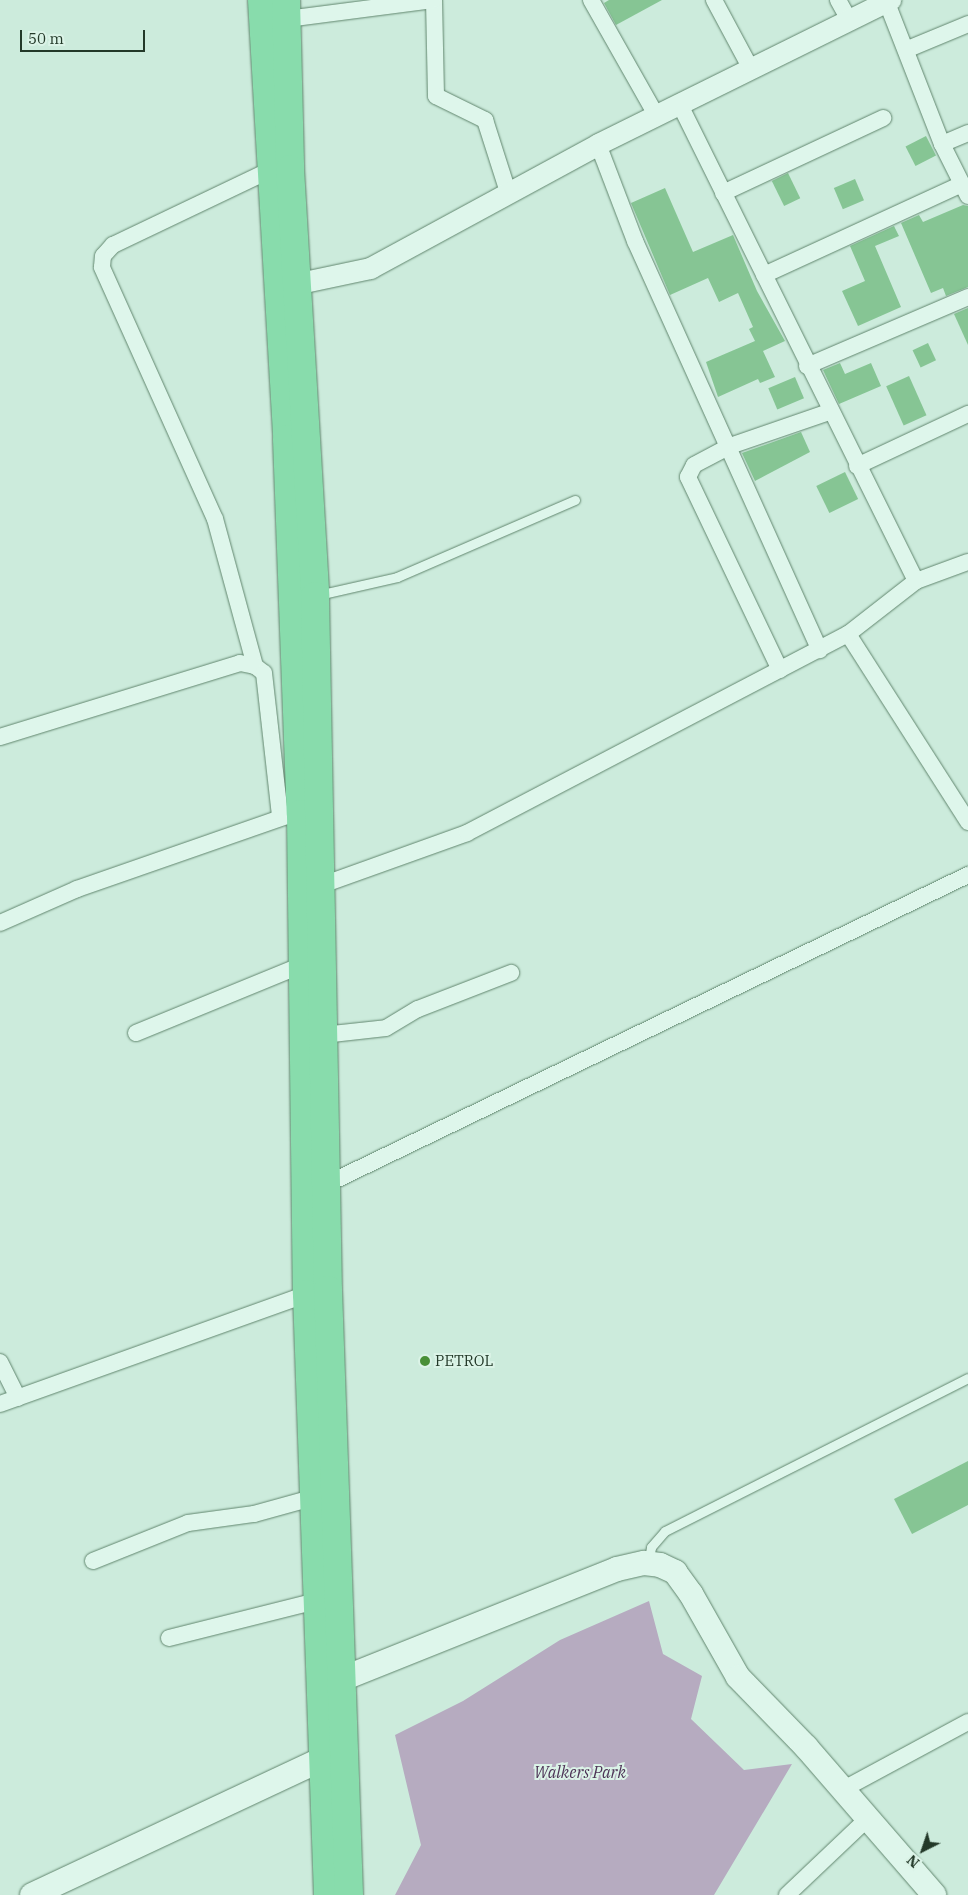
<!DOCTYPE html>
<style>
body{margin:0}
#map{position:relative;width:968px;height:1895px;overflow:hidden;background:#ccebdc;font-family:"IBM Plex Serif",serif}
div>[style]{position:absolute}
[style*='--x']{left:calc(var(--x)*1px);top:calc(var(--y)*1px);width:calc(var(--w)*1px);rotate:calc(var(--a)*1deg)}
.water>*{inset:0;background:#b6abc0}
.building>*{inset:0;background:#86c594;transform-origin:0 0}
.roads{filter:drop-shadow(0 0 1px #61866e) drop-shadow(0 0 1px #61866e)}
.service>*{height:9px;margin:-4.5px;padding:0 4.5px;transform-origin:4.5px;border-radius:4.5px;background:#def6eb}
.minor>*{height:16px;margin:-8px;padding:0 8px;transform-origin:8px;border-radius:8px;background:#def6eb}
.tertiary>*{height:21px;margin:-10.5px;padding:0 10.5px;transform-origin:10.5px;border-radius:10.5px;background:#def6eb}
.secondary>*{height:24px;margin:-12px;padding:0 12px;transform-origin:12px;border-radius:12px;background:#def6eb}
.trunk>*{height:28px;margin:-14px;padding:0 14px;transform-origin:14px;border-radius:14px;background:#88dcac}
.dots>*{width:14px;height:14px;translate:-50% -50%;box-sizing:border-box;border:2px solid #dbf3e7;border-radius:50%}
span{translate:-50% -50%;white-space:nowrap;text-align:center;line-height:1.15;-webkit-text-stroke:4px #dbf3e7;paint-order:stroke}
.poi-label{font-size:15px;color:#233929}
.left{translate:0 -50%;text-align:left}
.water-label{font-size:16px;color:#4e3457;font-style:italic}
.north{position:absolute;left:898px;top:1825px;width:50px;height:50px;-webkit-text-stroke:4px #dbf3e7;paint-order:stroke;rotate:221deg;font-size:14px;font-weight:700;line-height:20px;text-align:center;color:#233929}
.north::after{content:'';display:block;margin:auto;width:18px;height:22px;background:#233929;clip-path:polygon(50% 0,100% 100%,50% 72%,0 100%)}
.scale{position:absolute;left:20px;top:30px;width:125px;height:22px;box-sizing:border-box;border:2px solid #233929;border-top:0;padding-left:6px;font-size:15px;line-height:18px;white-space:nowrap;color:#233929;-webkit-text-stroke:4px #dbf3e7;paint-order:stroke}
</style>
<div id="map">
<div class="water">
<div style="clip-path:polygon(649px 1601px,663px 1654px,702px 1676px,691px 1719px,744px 1770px,792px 1764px,714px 1895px,395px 1895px,421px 1845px,395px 1735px,463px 1701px,560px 1640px)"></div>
</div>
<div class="building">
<div style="clip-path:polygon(609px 0,662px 0,616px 25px,604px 3px)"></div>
<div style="left:926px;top:136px;width:22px;height:23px;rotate:63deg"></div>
<div style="left:788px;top:173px;width:28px;height:18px;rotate:64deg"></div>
<div style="left:855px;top:179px;width:23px;height:23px;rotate:67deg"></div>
<div style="clip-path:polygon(665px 188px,693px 252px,733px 235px,757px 291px,785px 341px,763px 351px,775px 377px,760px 383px,758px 379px,718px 397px,706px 362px,755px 341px,749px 329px,753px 327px,738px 293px,719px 302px,708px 278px,670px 295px,631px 203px)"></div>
<div style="clip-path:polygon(963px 205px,968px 206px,968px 287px,946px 296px,943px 288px,931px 293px,901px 223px,919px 215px,923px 222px)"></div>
<div style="clip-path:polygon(894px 226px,899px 236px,875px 246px,901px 307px,858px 326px,842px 291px,865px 281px,850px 246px)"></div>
<div style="clip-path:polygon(968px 308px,968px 345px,954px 314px)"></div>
<div style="left:928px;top:343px;width:19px;height:17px;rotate:65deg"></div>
<div style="clip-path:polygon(840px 363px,845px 374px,871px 363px,881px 386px,839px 404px,823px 370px)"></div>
<div style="left:909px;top:376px;width:43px;height:25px;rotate:66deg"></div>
<div style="left:795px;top:377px;width:23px;height:29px;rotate:67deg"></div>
<div style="clip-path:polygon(801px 432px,810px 452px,755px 481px,742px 453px)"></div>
<div style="left:845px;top:472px;width:30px;height:32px;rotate:64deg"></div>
<div style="clip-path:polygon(968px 1461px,968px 1505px,912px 1534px,894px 1499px)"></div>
</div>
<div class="roads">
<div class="service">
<div style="--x:318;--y:595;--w:81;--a:-12.8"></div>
<div style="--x:397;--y:577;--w:194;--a:-23.4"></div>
<div style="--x:648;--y:1563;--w:16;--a:-79"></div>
<div style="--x:651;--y:1547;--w:21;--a:-49"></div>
<div style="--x:665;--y:1531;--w:339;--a:-26.8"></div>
</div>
<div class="minor">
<div style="--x:434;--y:0;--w:96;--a:88.8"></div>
<div style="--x:436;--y:96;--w:55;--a:26.1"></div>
<div style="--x:485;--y:120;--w:79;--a:72.3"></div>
<div style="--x:591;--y:0;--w:132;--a:60.5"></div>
<div style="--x:714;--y:0;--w:76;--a:61.8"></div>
<div style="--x:838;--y:0;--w:25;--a:61"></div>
<div style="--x:887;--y:3;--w:151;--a:68.7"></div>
<div style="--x:942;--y:144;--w:58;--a:63.4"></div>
<div style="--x:287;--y:19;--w:147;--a:-7.4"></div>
<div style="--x:908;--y:49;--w:65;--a:-22.6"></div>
<div style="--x:598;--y:144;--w:104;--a:69.1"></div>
<div style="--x:635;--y:241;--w:449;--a:65.7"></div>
<div style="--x:942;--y:144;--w:28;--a:-23"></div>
<div style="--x:723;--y:193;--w:177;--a:-25.1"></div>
<div style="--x:764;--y:275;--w:218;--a:-24.7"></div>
<div style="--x:807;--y:366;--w:175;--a:-23.2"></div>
<div style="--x:857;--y:466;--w:123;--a:-25.1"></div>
<div style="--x:916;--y:581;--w:55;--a:-20.1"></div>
<div style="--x:848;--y:634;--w:223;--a:57.4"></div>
<div style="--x:255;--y:666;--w:152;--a:-105.2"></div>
<div style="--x:215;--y:519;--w:276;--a:-114.2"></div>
<div style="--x:102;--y:267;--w:11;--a:-85"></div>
<div style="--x:103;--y:256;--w:15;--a:-48"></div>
<div style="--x:113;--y:245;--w:172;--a:-25.5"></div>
<div style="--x:780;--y:670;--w:214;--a:-115.5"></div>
<div style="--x:688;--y:477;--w:13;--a:-63"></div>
<div style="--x:694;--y:465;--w:41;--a:-27.8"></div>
<div style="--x:730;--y:446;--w:105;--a:-19"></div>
<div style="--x:0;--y:737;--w:251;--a:-17.1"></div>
<div style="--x:240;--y:663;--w:15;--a:11"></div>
<div style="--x:255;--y:666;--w:11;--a:38"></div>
<div style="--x:264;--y:673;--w:144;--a:83.6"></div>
<div style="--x:322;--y:885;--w:154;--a:-19.7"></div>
<div style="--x:467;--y:833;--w:430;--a:-27.6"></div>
<div style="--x:848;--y:634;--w:86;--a:-37.9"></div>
<div style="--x:916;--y:581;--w:534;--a:-116.37"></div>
<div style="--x:0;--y:923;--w:84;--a:-23.8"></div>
<div style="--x:77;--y:889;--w:225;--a:-19.2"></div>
<div style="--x:136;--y:1033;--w:179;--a:-22.3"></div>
<div style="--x:323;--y:1035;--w:63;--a:-6.3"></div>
<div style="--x:386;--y:1028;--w:37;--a:-31"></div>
<div style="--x:418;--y:1009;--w:100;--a:-21.2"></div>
<div style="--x:319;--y:1188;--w:721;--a:-25.75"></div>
<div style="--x:0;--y:1362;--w:40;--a:63.4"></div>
<div style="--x:0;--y:1404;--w:326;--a:-19.7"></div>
<div style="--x:93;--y:1561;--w:102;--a:-21.8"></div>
<div style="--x:188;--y:1523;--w:67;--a:-7.8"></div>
<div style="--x:254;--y:1514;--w:60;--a:-15.4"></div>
<div style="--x:169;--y:1638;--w:152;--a:-14.1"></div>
<div style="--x:842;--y:1790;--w:143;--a:-28.4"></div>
<div style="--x:787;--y:1895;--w:109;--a:-43.5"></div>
</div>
<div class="tertiary">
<div style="--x:299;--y:283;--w:73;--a:-11.9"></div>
<div style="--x:370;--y:268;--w:260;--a:-28.5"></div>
<div style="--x:598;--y:144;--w:326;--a:-26.3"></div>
</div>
<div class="secondary">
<div style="--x:342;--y:1679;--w:296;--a:-21.8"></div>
<div style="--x:617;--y:1569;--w:28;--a:-13"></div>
<div style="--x:644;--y:1563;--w:16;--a:7"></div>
<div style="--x:660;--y:1565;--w:17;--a:25"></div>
<div style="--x:675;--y:1572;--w:27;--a:54"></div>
<div style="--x:691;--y:1594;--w:95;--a:60.5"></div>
<div style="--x:738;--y:1677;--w:98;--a:45.8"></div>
<div style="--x:806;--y:1747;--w:196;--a:49.1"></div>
<div style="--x:32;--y:1895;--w:339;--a:-25.1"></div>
</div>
<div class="trunk">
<div style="--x:262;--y:0;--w:440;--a:86.7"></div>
<div style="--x:287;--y:439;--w:375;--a:87.9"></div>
<div style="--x:301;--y:814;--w:480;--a:89.3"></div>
<div style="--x:307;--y:1294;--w:601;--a:88"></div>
<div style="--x:286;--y:0;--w:169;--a:88.6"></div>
<div style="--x:290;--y:169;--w:428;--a:86.6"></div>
<div style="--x:315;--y:596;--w:694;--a:88.93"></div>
<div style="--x:328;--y:1290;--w:605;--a:88.01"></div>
</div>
</div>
<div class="dots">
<div style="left:425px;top:1361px;background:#488f37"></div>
</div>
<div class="poi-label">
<span class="left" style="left:435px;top:1361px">PETROL</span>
</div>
<div class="water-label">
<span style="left:580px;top:1772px">Walkers Park</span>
</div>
<div class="north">N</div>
<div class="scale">50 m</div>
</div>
